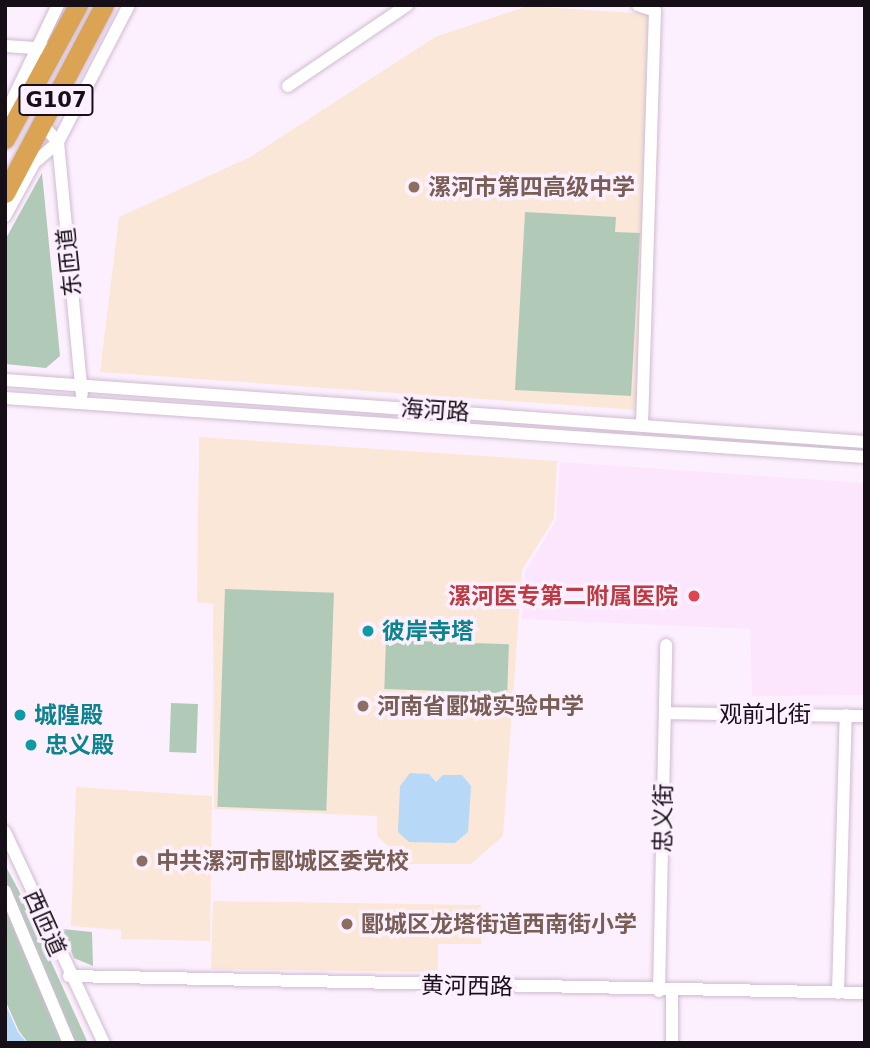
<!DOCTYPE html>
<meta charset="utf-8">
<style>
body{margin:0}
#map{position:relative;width:870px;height:1048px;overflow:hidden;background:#fdf0fe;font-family:"DejaVu Sans","Noto Sans SC",sans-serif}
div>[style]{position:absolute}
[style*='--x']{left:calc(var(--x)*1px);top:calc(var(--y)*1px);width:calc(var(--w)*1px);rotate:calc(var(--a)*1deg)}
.built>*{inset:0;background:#fbe6fd}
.education>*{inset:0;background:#fbe7d7}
.green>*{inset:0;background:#b1cab8;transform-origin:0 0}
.water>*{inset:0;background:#b8d8f7}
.roads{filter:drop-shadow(0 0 2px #cfbbd1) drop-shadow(0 0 2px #cfbbd1)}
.minor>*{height:12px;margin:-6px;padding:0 6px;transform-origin:6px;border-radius:6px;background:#fff}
.highway>*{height:19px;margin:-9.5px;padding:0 9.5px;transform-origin:9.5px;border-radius:9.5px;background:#dba455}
.dots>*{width:19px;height:19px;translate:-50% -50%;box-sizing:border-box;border:4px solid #fdf0fe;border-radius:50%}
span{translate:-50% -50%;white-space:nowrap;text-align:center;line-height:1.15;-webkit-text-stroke:7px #fdf0fe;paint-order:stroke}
.shield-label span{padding:2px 5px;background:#fdf0fe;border:2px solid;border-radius:5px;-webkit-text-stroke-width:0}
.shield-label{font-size:21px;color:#160f17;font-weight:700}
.education-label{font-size:23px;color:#785e54;font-weight:700}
.left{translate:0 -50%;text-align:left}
.street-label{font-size:23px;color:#160f17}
.health-label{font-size:23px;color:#be3a42;font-weight:700}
.right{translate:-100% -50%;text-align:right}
.culture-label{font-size:23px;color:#0d838f;font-weight:700}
.frame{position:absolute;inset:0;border:7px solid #160f17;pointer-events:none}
</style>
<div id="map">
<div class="built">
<div style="clip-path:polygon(560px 462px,865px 483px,865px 695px,752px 696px,750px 629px,522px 619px,525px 572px,556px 520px)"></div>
</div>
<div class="education">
<div style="clip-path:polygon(527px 6px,648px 14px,637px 410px,100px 372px,119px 217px,250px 157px,435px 37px)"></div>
<div style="clip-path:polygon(199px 437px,557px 461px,554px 519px,522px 570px,503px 836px,471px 864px,408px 864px,377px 836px,377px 816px,214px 809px,213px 604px,197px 602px)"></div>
<div style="clip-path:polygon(76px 787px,212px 796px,210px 941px,121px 939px,121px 930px,71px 926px)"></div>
<div style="clip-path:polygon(213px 901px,481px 905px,481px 944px,438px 944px,438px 972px,211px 969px)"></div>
</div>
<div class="green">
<div style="clip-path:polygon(42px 173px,60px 356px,46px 368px,5px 364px,5px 240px)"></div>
<div style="clip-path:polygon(525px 212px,616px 217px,615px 232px,640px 233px,631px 396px,515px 390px)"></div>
<div style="left:225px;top:589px;width:109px;height:218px;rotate:2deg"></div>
<div style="left:386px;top:640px;width:123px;height:49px;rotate:2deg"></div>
<div style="left:171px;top:703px;width:27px;height:49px;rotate:2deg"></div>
<div style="clip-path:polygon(5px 865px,19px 891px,88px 1043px,28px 1043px,19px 1031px,5px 1000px)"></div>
<div style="clip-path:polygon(62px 929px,92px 932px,93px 966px,74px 958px)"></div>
</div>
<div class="water">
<div style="clip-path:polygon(410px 773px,429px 774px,436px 782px,443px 775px,462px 775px,471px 786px,468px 832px,455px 843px,409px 842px,398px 832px,400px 786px)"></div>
<div style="clip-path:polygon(5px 1003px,18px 1032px,27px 1043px,5px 1043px)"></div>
</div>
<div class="roads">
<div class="minor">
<div style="--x:638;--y:5;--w:18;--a:19"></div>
<div style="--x:655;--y:11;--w:413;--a:91.8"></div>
<div style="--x:5;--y:46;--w:45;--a:3.8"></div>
<div style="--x:288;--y:86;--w:144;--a:-34.2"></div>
<div style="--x:5;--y:115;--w:122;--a:-64.3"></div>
<div style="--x:43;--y:125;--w:23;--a:49"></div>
<div style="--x:58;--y:142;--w:253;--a:84.6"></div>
<div style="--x:5;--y:216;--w:60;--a:-61.3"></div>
<div style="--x:34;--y:163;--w:32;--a:-41"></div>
<div style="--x:58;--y:142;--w:154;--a:-62.6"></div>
<div style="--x:5;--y:380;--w:862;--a:4.12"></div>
<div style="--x:5;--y:398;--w:862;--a:3.92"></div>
<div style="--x:665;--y:713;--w:200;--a:0.9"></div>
<div style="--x:5;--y:832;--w:233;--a:64.9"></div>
<div style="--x:5;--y:891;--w:165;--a:67.2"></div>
<div style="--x:69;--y:976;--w:796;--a:1.22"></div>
<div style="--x:659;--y:991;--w:346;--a:-88.8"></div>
<div style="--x:838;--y:993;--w:278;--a:-88.4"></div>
<div style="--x:672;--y:1043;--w:52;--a:-90"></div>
</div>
<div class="highway">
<div style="--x:5;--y:139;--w:153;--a:-61.4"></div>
<div style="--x:5;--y:193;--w:212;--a:-62.2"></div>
</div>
</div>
<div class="dots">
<div style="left:414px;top:187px;background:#8d6e63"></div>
<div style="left:694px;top:596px;background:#e0444e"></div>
<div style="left:368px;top:631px;background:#0f9aa8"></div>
<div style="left:363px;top:706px;background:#8d6e63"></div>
<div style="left:20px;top:715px;background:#0f9aa8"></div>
<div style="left:31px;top:745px;background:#0f9aa8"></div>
<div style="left:142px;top:861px;background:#8d6e63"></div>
<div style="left:347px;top:924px;background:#8d6e63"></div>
</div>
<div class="shield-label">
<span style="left:56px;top:100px">G107</span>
</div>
<div class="education-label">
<span class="left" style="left:428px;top:187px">漯河市第四高级中学</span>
<span class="left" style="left:377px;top:706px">河南省郾城实验中学</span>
<span class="left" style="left:156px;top:861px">中共漯河市郾城区委党校</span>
<span class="left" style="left:361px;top:924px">郾城区龙塔街道西南街小学</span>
</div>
<div class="street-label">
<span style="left:69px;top:262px;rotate:-96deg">东匝道</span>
<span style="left:435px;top:410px;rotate:4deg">海河路</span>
<span style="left:765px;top:714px">观前北街</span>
<span style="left:663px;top:818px;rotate:-89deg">忠义街</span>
<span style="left:45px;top:923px;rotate:66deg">西匝道</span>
<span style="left:467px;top:986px;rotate:1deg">黄河西路</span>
</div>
<div class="health-label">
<span class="right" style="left:678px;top:596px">漯河医专第二附属医院</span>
</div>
<div class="culture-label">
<span class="left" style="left:382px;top:631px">彼岸寺塔</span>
<span class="left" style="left:34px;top:715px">城隍殿</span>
<span class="left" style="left:45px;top:745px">忠义殿</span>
</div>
<div class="frame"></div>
</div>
